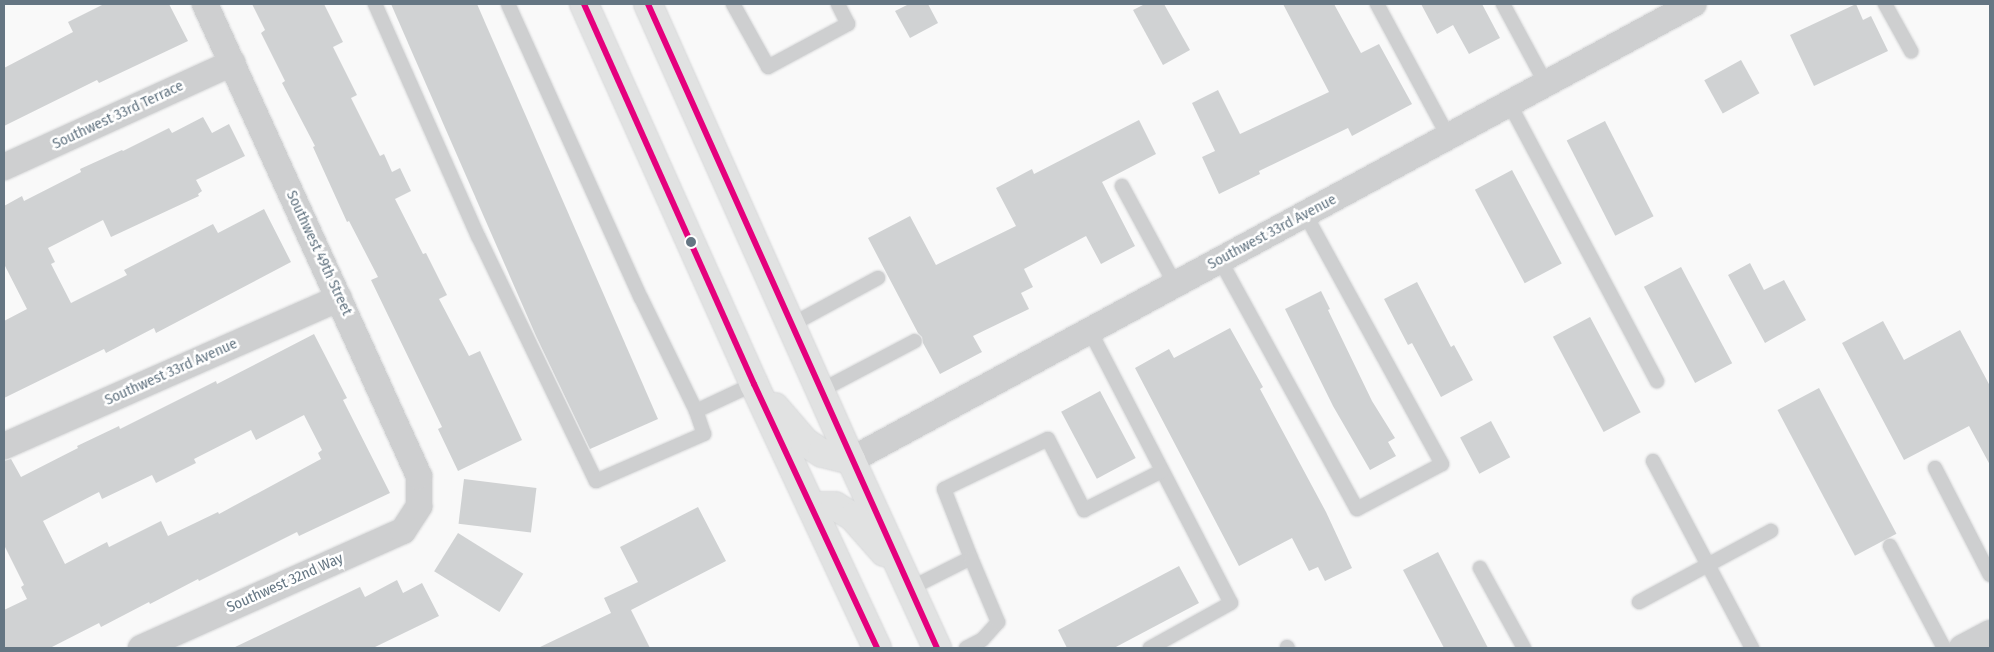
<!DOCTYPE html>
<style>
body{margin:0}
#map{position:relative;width:1994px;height:652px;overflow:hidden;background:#f9f9f9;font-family:"Fira Sans Condensed",sans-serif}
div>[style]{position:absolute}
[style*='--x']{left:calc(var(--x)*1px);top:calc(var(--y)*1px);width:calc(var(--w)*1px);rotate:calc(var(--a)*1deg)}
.building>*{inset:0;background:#d0d2d3;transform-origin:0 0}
.roads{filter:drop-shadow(0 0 1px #d5d6d7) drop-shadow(0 0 1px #d5d6d7)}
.lane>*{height:14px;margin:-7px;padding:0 7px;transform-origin:7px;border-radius:7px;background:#cecfd0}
.street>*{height:26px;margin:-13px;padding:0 13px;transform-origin:13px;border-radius:13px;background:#cecfd0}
.primary>*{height:28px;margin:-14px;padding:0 14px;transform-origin:14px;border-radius:14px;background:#e1e2e2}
.bus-1>*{height:6px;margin:-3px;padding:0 3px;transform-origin:3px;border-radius:3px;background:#e5007d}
.dots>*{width:14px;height:14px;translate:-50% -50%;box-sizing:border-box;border:2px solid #fff;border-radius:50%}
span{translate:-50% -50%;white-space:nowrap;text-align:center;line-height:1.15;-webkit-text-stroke:5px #fff;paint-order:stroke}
.street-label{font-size:15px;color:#657683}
.frame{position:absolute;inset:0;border:5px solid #657683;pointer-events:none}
</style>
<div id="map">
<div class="building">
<div style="clip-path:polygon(104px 4px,169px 4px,188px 41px,99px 83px,97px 80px,4px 126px,4px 68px,73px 32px,68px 22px)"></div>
<div style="clip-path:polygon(252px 4px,324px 4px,343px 42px,333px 47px,357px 95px,351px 98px,380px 156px,384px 154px,392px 172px,400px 168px,411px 191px,395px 199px,423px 254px,426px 253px,447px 295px,439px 299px,469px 356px,480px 351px,522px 440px,458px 471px,438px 429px,442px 427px,371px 280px,378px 277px,349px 221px,347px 222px,313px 147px,315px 146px,282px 83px,285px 81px,261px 33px,265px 30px)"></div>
<div style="clip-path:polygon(391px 4px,477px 4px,658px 419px,590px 449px,536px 336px)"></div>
<div style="clip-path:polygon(909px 4px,928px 4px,938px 23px,910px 38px,895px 11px)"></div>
<div style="clip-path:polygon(1145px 4px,1164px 4px,1190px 50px,1163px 65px,1133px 10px)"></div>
<div style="clip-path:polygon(1283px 4px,1334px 4px,1361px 53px,1379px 44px,1412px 104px,1352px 136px,1348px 128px,1259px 171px,1260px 174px,1219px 194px,1202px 157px,1215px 151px,1192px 103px,1218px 90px,1240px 134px,1329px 92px)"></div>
<div style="clip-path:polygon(1421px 4px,1482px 4px,1500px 38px,1469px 54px,1453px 25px,1437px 34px)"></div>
<div style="clip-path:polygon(1856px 4px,1863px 20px,1871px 16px,1888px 51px,1814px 86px,1790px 35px)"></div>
<div style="left:1741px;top:60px;width:38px;height:42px;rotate:61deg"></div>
<div style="clip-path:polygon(203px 117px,212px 133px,229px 124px,245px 156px,196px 180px,202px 191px,198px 194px,199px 196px,111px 237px,103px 220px,48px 248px,55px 262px,51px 264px,71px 303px,127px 275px,124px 270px,213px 224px,218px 233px,264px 209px,291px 262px,156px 333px,154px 328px,106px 353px,104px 349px,4px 398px,4px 321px,27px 309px,4px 264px,4px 206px,22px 196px,24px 201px,81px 172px,80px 169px,122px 150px,123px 151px,169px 128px,172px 133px)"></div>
<div style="clip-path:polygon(1139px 120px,1156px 154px,1102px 182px,1135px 246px,1101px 264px,1086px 236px,1024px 269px,1033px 287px,1021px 293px,1029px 309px,973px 336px,982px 352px,940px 374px,923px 343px,922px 337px,918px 333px,868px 238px,910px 216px,936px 265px,1016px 226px,996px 188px,1032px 169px,1034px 174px)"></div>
<div style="left:1605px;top:121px;width:107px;height:43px;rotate:63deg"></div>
<div style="left:1512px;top:170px;width:106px;height:42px;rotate:62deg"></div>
<div style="clip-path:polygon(1750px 263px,1764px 290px,1784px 280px,1806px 320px,1765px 343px,1728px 275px)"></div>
<div style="left:1681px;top:267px;width:109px;height:42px;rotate:62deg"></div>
<div style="clip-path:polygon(1417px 282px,1451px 347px,1454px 345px,1473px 380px,1441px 397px,1412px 343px,1408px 345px,1384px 299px)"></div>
<div style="clip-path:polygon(1321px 291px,1330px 309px,1328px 310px,1372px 401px,1395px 438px,1388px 442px,1396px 456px,1370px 470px,1333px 406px,1285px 309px)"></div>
<div style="left:1590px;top:317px;width:108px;height:42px;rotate:62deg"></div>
<div style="clip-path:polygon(1883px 321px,1904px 360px,1960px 330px,1990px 386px,1990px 465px,1969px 426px,1904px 460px,1842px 343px)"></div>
<div style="clip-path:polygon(1230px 328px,1263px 387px,1260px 389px,1326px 512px,1352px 568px,1325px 581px,1318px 567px,1309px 571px,1292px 538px,1239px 566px,1135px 368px,1169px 349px,1174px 358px)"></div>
<div style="clip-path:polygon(evenodd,314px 334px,347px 398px,343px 400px,390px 493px,299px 536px,297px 532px,199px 581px,198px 579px,150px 604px,149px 602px,101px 627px,99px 623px,50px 648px,4px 648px,4px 610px,27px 599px,21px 587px,24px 585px,4px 545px,4px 461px,11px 459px,21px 477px,78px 448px,77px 446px,119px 426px,120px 429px,216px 381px,217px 384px,314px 334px,304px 415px,322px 450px,318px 453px,321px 459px,219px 514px,218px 512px,168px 536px,161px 521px,109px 547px,107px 542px,65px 564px,43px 521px,99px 492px,102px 499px,152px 475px,156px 483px,196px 463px,194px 459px,251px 430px,256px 440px,304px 415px)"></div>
<div style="left:1819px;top:388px;width:165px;height:47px;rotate:62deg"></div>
<div style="left:1100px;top:391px;width:76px;height:44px;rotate:62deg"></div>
<div style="left:1491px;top:421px;width:41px;height:35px;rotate:62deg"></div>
<div style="left:464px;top:479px;width:73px;height:45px;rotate:7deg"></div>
<div style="clip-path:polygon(698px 507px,726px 561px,631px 610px,650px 648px,538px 648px,611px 613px,604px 598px,638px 582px,620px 547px)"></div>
<div style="left:458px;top:533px;width:77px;height:45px;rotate:32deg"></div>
<div style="clip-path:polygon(1438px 552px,1488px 648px,1444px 648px,1403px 570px)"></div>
<div style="clip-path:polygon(1179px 566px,1199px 603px,1114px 648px,1067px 648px,1058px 630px)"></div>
<div style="clip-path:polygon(397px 580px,403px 593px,422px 583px,439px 616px,373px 648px,233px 648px,360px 587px,365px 597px)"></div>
</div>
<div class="roads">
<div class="lane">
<div style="--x:375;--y:4;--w:254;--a:66.1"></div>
<div style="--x:478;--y:236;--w:272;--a:64.3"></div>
<div style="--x:596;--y:481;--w:118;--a:-23.5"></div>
<div style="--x:704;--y:434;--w:24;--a:-109"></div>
<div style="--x:696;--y:411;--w:64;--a:-25"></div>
<div style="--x:508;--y:4;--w:323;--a:65.7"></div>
<div style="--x:641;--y:298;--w:126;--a:64"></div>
<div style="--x:733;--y:4;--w:72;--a:60.9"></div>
<div style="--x:768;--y:67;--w:91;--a:-28.3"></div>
<div style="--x:848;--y:24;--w:22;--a:-117"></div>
<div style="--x:1377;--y:4;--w:150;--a:61.7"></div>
<div style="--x:1503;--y:4;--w:91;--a:61.7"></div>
<div style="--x:1885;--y:4;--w:54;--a:61"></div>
<div style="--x:1509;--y:103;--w:315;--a:62"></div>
<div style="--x:1122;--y:186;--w:111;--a:61.6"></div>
<div style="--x:1220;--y:260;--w:284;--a:61.2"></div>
<div style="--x:1357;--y:509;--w:96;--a:-27.9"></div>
<div style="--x:1442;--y:464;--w:285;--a:-118.7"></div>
<div style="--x:791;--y:325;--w:99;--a:-28.4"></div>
<div style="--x:1090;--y:331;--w:306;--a:62.6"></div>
<div style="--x:1231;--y:603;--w:93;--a:150.9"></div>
<div style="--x:820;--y:391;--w:107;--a:-27.8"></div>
<div style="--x:1653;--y:461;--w:212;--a:62.1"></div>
<div style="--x:1935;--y:468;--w:120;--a:62.8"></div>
<div style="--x:1890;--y:546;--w:115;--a:62.1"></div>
<div style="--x:1480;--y:568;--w:91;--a:61.2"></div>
<div style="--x:909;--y:589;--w:69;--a:-26.6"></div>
<div style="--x:971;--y:558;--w:74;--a:-111.4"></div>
<div style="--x:944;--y:489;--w:115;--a:-25.7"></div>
<div style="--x:1048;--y:439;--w:80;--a:63.1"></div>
<div style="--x:1084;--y:510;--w:87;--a:-26.6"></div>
<div style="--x:1639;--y:602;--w:150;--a:-28.3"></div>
<div style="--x:1287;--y:647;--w:1;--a:45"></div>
<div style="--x:966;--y:648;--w:18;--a:-27"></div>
<div style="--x:982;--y:640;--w:24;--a:-48"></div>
<div style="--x:998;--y:622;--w:69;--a:-112.9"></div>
</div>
<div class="street">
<div style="--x:4;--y:167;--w:251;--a:-24.5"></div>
<div style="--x:4;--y:446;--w:366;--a:-23.8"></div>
<div style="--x:851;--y:460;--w:958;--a:-28.44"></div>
<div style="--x:141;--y:648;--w:287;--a:-24.1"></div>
<div style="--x:403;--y:531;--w:30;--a:-57"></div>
<div style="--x:419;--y:506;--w:30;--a:-90"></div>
<div style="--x:419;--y:476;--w:518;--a:-114.39"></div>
<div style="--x:1962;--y:648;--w:32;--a:-28"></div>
</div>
<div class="primary">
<div style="--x:584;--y:4;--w:416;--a:65.9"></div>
<div style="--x:754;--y:384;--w:291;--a:65"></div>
<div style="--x:648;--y:4;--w:499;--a:66"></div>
<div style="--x:851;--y:460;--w:207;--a:65.4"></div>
<div style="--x:775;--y:407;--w:46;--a:49.4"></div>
<div style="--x:805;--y:442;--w:20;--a:33"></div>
<div style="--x:822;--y:453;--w:30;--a:14"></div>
<div style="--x:811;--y:506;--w:24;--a:0"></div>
<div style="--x:835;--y:506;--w:21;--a:31"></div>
<div style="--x:853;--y:517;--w:47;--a:48.5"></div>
</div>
</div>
<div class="bus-1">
<div style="--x:584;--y:4;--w:416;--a:65.9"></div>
<div style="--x:754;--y:384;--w:291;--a:65"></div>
<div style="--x:648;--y:4;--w:706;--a:65.83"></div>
</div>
<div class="dots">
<div style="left:691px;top:242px;background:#657683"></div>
</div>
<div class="street-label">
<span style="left:118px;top:115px;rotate:-25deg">Southwest 33rd Terrace</span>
<span style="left:1272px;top:232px;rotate:-28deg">Southwest 33rd Avenue</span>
<span style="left:319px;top:253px;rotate:65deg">Southwest 49th Street</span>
<span style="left:171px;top:372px;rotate:-24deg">Southwest 33rd Avenue</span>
<span style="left:285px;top:583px;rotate:-24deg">Southwest 32nd Way</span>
</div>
<div class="frame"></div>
</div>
